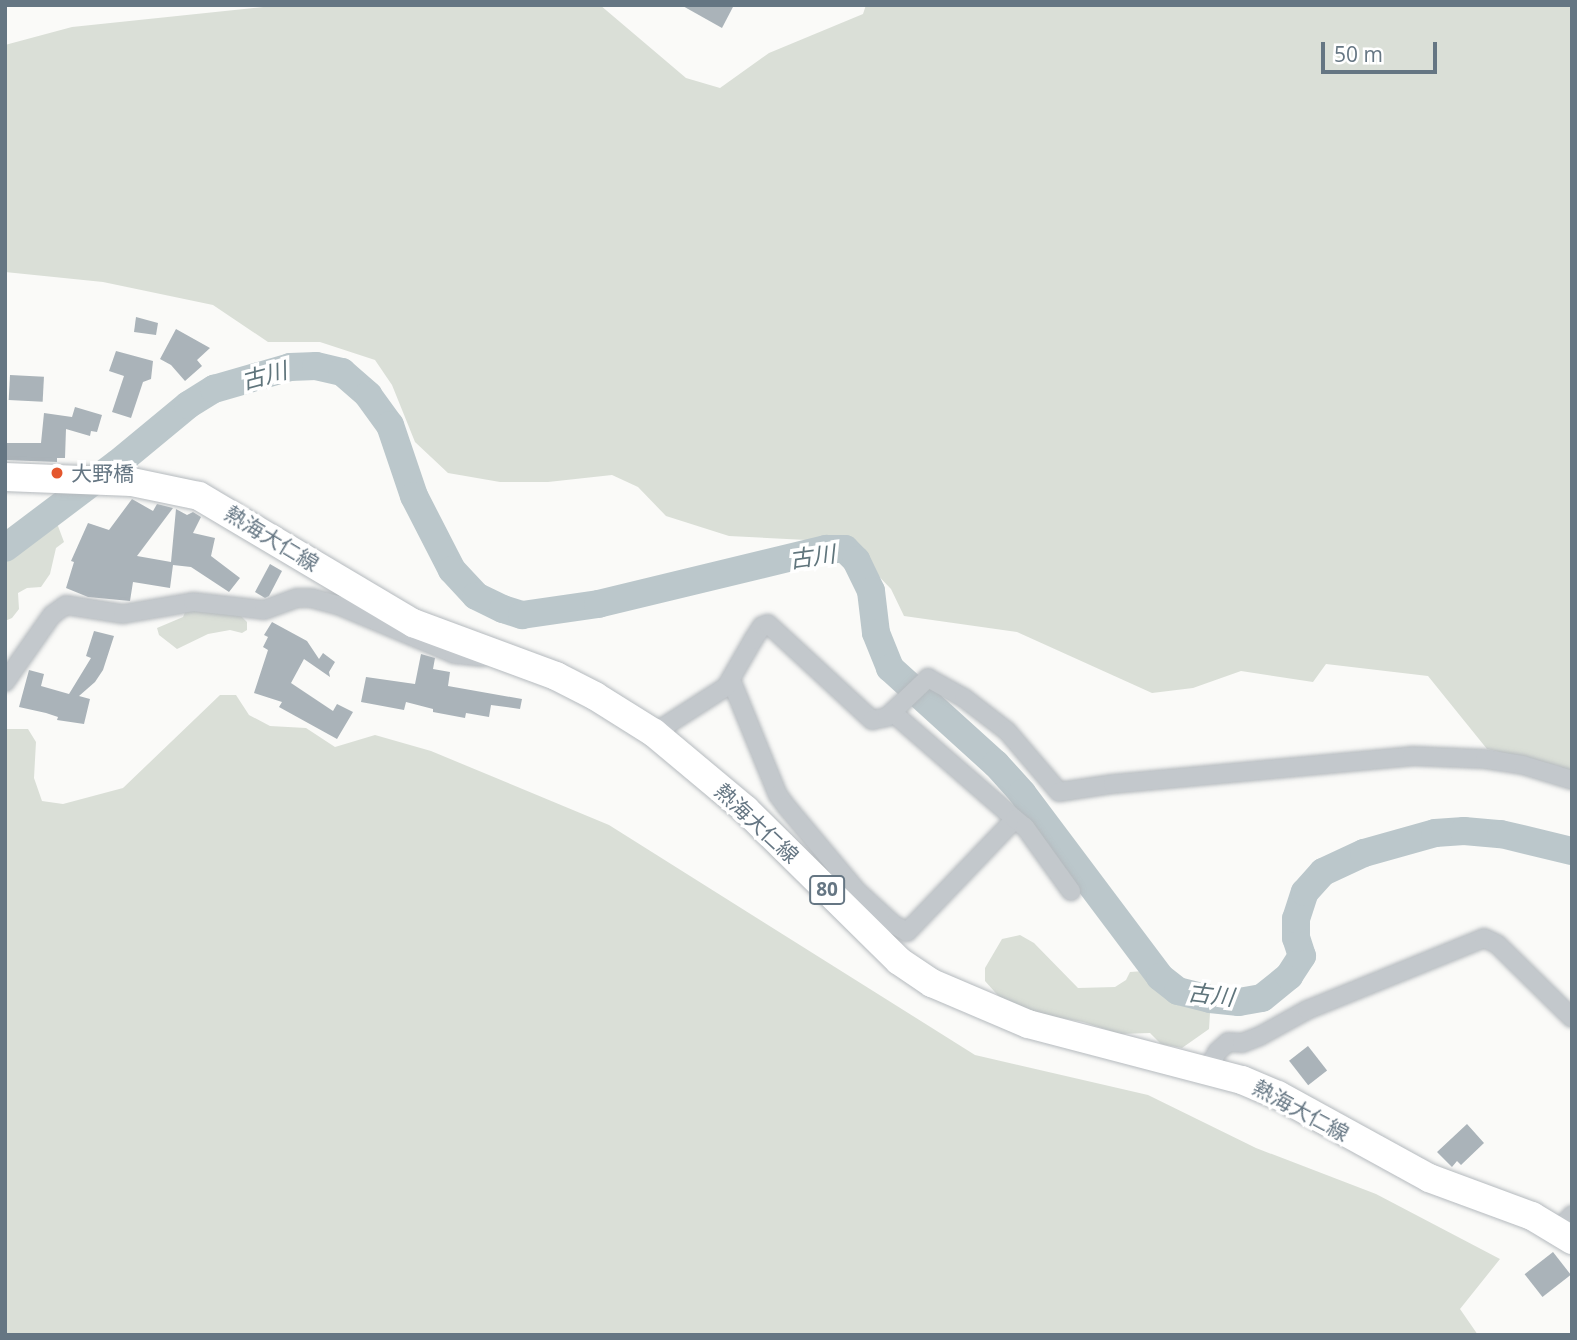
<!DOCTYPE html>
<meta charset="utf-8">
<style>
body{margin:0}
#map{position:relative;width:1577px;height:1340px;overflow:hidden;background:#fafaf8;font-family:"Open Sans","Noto Sans JP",sans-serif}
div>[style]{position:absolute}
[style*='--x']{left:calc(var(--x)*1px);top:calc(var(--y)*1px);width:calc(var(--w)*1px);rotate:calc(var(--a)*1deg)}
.green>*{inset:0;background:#dadfd7}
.river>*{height:28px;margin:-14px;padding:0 14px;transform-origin:14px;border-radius:14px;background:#bbc7cb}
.building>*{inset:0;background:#aab3b9;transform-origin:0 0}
.roads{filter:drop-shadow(0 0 2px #b5babe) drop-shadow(0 0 2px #b5babe)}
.street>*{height:18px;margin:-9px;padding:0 9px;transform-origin:9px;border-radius:9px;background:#c3c8cc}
.primary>*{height:28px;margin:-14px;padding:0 14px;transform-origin:14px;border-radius:14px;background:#fff}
.dots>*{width:19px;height:19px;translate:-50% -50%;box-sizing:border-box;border:4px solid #fff;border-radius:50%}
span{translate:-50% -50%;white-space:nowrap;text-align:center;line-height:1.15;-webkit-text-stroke:7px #fff;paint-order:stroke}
.shield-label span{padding:2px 5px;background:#fff;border:2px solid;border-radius:5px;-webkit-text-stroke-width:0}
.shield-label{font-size:19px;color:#657683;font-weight:700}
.poi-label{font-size:21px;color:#657683}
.left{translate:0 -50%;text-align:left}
.street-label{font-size:21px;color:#657683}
.water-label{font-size:23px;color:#60757c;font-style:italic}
.frame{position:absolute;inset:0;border:7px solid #657683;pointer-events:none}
.scale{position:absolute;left:1321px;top:42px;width:116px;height:32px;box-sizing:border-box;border:4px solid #657683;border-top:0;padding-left:9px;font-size:21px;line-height:24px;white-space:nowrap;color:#657683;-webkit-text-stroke:5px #fff;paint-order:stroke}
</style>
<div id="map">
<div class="green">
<div style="clip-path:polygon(282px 5px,600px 5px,686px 78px,720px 88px,769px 53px,863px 14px,866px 5px,1572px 5px,1572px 772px,1558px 766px,1487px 749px,1428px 676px,1326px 664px,1313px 682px,1241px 671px,1193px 688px,1152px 693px,1017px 632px,904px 616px,891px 589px,846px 542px,729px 536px,666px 516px,638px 487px,612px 475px,548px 482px,500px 482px,448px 473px,415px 442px,392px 385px,375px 360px,320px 342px,268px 342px,213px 305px,103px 282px,5px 272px,5px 45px,72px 27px)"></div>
<div style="clip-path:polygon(51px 523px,58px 526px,64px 542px,56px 548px,50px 574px,41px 587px,27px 588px,18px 593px,19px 609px,12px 618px,5px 621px,5px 555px)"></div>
<div style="clip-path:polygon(187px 608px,238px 613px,247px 622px,247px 630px,242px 633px,230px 630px,208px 634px,177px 649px,159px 635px,157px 628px,183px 617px)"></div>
<div style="clip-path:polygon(220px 695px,236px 695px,249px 715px,270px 726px,306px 728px,335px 747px,375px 735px,431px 751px,609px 825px,975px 1055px,1148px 1095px,1256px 1148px,1376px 1194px,1500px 1259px,1460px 1309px,1478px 1335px,5px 1335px,5px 729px,28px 729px,36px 742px,34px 778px,42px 801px,63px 804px,123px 788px)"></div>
<div style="clip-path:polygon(1020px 935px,1034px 943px,1078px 988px,1115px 987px,1126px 980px,1130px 972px,1144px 971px,1169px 992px,1199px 1004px,1210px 1013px,1209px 1029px,1182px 1048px,1161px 1044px,1150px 1033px,1120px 1034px,1083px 1022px,1028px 1012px,1002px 1000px,985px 981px,985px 968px,1002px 939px)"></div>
</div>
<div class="river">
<div style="--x:5;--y:548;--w:141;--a:-37"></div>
<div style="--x:118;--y:463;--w:91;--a:-39.6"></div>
<div style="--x:188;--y:405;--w:31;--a:-32"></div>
<div style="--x:214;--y:389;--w:79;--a:-16.1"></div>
<div style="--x:290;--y:367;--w:26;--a:-2"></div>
<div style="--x:316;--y:366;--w:27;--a:13"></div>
<div style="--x:342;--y:372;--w:35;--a:41"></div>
<div style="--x:368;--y:395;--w:37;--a:54"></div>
<div style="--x:390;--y:425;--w:75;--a:71.3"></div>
<div style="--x:414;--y:496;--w:83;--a:62.8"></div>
<div style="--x:452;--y:570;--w:35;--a:47"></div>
<div style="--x:476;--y:596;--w:30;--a:26"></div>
<div style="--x:503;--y:609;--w:20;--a:18"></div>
<div style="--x:522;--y:615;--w:77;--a:-8.2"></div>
<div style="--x:598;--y:604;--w:235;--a:-13.6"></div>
<div style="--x:826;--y:549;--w:19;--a:0"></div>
<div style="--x:845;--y:549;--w:16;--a:45"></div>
<div style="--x:856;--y:560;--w:34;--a:64"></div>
<div style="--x:871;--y:591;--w:42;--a:83.2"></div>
<div style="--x:876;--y:633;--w:38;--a:68"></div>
<div style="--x:890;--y:668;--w:143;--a:42.2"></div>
<div style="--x:996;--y:764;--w:39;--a:48"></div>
<div style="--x:1022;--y:793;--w:230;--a:53.1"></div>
<div style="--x:1160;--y:977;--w:23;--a:38"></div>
<div style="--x:1178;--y:991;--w:33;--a:14"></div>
<div style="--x:1210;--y:999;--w:29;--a:6"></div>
<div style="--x:1239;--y:1002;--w:23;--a:-10"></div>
<div style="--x:1262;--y:998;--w:35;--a:-39"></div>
<div style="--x:1289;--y:976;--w:24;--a:-57"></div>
<div style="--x:1302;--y:956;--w:19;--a:-108"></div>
<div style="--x:1296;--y:938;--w:19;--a:-90"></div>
<div style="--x:1296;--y:919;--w:28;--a:-72"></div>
<div style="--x:1305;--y:892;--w:27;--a:-48"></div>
<div style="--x:1323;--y:872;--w:45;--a:-24.9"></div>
<div style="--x:1364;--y:853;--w:74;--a:-15.7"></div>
<div style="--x:1435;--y:833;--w:29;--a:-4"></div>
<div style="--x:1464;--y:831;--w:37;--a:5"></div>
<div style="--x:1501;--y:834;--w:73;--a:13.5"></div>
</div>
<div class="building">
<div style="clip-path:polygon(681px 5px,734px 5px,722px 28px)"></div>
<div style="clip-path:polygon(136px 317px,158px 323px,156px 335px,134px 332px)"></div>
<div style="clip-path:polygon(176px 329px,210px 348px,197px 360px,202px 366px,185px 381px,171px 365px,160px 359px)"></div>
<div style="clip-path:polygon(116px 351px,153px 361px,151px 379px,143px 382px,131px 418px,112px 412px,124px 376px,109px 371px)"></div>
<div style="left:10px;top:375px;width:34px;height:25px;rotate:3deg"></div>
<div style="clip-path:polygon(75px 407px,102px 415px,97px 432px,91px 431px,90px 436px,66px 429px,65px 458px,57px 458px,57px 462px,5px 460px,5px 443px,41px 443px,44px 413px,72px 417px)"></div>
<div style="clip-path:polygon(132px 499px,153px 511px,157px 504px,173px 508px,137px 556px,171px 562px,176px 509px,187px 515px,193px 512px,201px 517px,193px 533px,215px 538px,211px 556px,240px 578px,229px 592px,191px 567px,173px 565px,170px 588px,133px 582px,130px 601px,88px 597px,66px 588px,74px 562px,71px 561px,88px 523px,109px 530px)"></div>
<div style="clip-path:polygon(270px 564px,282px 571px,269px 596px,265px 598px,255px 592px)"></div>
<div style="clip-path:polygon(272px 622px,307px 641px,319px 659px,323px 653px,335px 662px,329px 672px,330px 677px,304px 659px,291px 683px,333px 711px,337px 704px,353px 712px,337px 739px,279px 707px,282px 702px,254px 693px,268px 650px,263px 647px,268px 637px,264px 635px)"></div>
<div style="clip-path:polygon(94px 631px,114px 636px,103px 670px,95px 682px,79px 696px,90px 699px,84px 724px,57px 720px,58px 717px,46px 713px,19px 707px,29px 670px,44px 674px,41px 686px,69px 694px,91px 658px,86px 656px)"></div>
<div style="clip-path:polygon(421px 654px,435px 658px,433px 669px,450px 672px,448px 686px,522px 699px,520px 709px,491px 705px,489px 717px,466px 713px,465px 718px,433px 712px,433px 709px,406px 702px,404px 710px,361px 702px,366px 677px,415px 684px)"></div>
<div style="left:1308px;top:1046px;width:31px;height:24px;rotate:52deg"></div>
<div style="clip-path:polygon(1467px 1124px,1484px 1143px,1461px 1165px,1457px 1161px,1452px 1167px,1437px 1152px)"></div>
<div style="left:1553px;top:1252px;width:29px;height:36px;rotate:52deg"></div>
</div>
<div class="roads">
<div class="street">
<div style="--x:731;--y:680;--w:124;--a:67.8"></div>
<div style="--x:778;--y:795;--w:14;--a:54"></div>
<div style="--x:786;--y:806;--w:112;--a:50.1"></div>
<div style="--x:858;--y:892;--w:47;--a:42.4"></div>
<div style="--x:893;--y:924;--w:16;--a:30"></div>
<div style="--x:907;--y:932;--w:156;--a:-46.3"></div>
<div style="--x:1015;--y:819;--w:163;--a:-139"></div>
<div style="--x:5;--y:682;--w:82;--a:-55"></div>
<div style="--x:52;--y:615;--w:17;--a:-36"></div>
<div style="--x:66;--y:605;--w:58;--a:9"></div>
<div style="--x:123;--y:614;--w:71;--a:-9.7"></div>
<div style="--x:193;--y:602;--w:71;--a:6.4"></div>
<div style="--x:264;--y:610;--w:35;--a:-20"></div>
<div style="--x:297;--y:598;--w:14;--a:0"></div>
<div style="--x:311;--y:598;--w:30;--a:15"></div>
<div style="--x:340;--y:606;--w:124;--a:22.8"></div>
<div style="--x:454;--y:654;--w:29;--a:6"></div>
<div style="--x:654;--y:733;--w:85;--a:-32.6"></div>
<div style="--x:726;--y:687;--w:54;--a:-60.1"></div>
<div style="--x:753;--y:640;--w:17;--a:-57"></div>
<div style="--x:762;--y:626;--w:6;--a:-18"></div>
<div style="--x:768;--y:624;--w:142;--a:42.7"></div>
<div style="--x:872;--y:720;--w:15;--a:-11"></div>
<div style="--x:887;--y:717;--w:57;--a:-43.6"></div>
<div style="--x:928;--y:678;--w:41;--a:29.1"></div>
<div style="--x:964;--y:698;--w:54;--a:37.5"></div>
<div style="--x:1007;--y:731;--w:80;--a:49.6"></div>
<div style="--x:1059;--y:792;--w:55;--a:-8.4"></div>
<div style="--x:1113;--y:784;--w:300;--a:-5.3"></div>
<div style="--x:1412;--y:756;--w:73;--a:2.4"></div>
<div style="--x:1485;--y:759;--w:38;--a:9"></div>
<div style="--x:1523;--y:765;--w:51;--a:17"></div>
<div style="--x:1015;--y:819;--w:13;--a:39"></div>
<div style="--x:1025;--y:827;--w:79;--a:54.3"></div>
<div style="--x:1207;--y:1071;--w:21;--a:-62"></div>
<div style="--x:1217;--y:1052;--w:15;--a:-42"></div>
<div style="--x:1228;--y:1042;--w:14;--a:4"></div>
<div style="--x:1242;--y:1043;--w:19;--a:-21"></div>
<div style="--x:1260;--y:1036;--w:54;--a:-29"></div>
<div style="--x:1307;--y:1010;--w:191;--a:-22.1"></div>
<div style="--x:1484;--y:938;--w:14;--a:25"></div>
<div style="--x:1497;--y:944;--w:105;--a:44.6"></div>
<div style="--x:1558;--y:1231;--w:21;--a:-49"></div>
</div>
<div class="primary">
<div style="--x:5;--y:477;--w:127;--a:2.3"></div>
<div style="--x:132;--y:482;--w:68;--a:11.8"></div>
<div style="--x:199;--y:496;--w:249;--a:30.7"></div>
<div style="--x:413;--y:623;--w:153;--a:20.3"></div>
<div style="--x:556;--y:676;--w:44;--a:27.1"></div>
<div style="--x:595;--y:696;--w:70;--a:32.1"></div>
<div style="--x:654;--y:733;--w:119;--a:39.9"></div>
<div style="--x:745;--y:809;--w:216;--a:44.6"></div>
<div style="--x:899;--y:961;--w:40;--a:34"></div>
<div style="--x:932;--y:983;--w:104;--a:23.1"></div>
<div style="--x:1028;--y:1024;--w:221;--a:14.7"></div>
<div style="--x:1242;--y:1080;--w:39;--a:23"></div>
<div style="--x:1278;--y:1095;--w:172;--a:28.8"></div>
<div style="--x:1429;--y:1178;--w:110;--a:20.3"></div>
<div style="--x:1532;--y:1216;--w:47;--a:31"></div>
</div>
</div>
<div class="dots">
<div style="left:57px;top:473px;background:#e4572e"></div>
</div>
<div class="shield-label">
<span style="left:827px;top:890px">80</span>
</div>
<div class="poi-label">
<span class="left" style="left:71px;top:473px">大野橋</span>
</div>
<div class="street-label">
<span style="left:272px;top:538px;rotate:31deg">熱海大仁線</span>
<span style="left:757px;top:823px;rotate:43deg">熱海大仁線</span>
<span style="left:1301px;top:1110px;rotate:28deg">熱海大仁線</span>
</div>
<div class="water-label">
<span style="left:264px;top:375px;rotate:-15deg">古川</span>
<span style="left:812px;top:556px;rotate:-8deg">古川</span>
<span style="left:1211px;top:994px;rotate:7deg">古川</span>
</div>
<div class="frame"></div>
<div class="scale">50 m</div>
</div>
